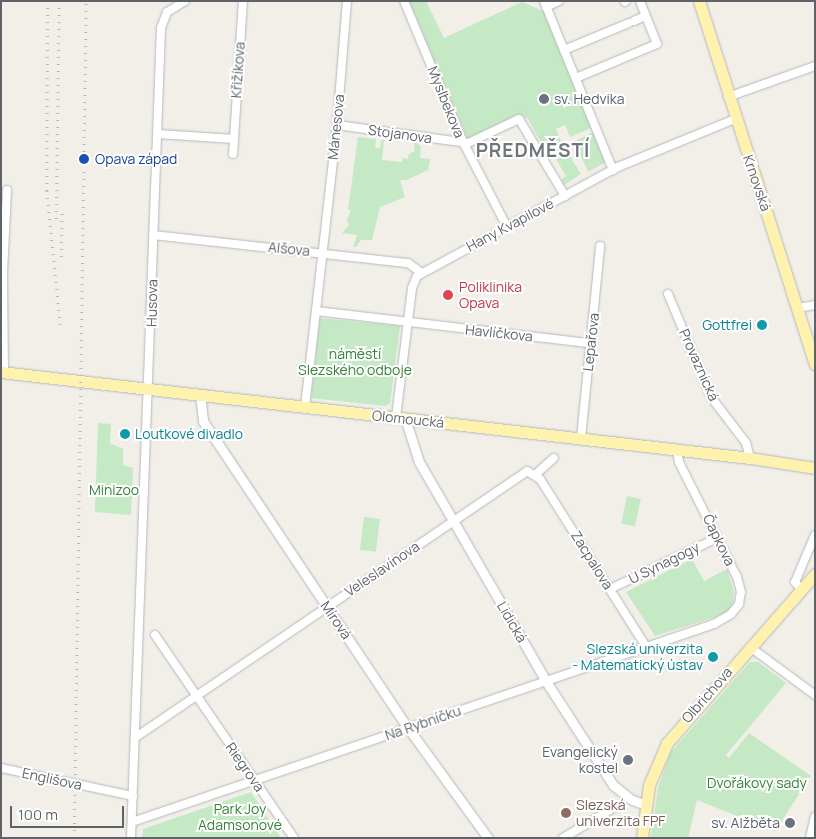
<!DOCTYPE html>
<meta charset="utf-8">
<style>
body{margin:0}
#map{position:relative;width:816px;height:839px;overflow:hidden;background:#f1efe8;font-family:Manrope,sans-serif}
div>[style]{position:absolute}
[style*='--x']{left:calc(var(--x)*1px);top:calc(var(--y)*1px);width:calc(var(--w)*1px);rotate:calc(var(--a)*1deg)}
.green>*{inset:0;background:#c5e8c5;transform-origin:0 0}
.roads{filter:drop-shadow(0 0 1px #b5b8bc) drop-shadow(0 0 1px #b5b8bc)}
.minor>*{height:8px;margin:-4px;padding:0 4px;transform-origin:4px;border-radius:4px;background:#fff}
.tertiary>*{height:9px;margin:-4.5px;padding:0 4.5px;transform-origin:4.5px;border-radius:4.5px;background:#fff}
.primary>*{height:11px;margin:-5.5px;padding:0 5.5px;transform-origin:5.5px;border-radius:5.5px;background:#fff2af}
.rail>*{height:2.5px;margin-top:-1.25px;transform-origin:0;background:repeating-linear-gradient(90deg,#b6b7b8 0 1px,transparent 0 7px)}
.dots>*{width:14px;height:14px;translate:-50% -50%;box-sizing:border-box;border:2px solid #fff;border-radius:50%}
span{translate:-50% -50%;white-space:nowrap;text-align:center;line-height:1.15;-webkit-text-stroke:4px #fff;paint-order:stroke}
.street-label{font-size:14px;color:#5f6368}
.worship-label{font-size:14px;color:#5b616d}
.left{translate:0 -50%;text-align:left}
.right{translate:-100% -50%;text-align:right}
.transit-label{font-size:14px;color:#164399}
.health-label{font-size:14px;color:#be3a42}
.culture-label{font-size:14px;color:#0d838f}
.park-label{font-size:14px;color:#348238}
.education-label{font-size:14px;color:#785e54}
.district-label{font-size:19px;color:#70757a;font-weight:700;letter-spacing:1px}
.frame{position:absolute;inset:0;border:2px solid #5f6368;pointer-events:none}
.scale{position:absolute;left:10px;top:806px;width:114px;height:22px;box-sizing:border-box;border:2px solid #5f6368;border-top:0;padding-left:6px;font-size:15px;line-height:18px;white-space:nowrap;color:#5f6368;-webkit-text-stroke:4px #fff;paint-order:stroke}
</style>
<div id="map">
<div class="green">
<div style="clip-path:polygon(409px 1px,426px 1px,444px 38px,522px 2px,543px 11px,553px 23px,549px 25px,591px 128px,570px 137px,565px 125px,556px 129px,561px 141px,544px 148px,528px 119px,518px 114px,468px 140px)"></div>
<div style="left:593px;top:132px;width:33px;height:22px;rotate:63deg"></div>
<div style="clip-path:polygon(358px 137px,376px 139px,375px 148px,380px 148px,381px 140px,384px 140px,382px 160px,402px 162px,403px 158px,408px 159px,409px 154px,415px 151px,414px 143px,421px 144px,420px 158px,430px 159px,428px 170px,407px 180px,400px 180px,405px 197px,380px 207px,372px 240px,361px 240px,356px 247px,353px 247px,357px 235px,342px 233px,349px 225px,347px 221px,351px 210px,348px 210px)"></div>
<div style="clip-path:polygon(563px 145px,581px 174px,564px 185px,561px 180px,566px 176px,553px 154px,549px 156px,546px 152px)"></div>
<div style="clip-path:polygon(320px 318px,400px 326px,390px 403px,385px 406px,311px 398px)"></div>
<div style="clip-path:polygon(98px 423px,111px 424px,110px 443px,123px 449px,123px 465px,133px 468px,131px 515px,95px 512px)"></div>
<div style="left:627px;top:496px;width:14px;height:28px;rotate:12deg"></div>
<div style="left:364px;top:517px;width:16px;height:33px;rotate:7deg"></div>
<div style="clip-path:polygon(692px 559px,704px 581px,727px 569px,734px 592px,733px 604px,725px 614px,655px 636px,626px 592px)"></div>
<div style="clip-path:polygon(750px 662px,758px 662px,786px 683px,726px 755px,729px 758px,749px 733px,811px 776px,775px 831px,697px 800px,688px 838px,651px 838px,658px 788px,670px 753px)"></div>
<div style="clip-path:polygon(251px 792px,281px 838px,142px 838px,143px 829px)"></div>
</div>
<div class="roads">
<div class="minor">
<div style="--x:404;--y:1;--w:153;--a:67.3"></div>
<div style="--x:463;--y:142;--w:96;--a:62.6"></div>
<div style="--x:544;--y:1;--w:183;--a:67.8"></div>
<div style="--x:625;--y:2;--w:1;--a:-45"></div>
<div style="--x:546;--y:7;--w:14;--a:-25"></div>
<div style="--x:634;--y:21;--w:12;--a:-24"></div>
<div style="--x:564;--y:50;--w:70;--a:-22.6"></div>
<div style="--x:576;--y:78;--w:88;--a:-22.8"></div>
<div style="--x:657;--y:44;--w:46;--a:-111.6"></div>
<div style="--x:728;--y:97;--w:92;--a:-19.6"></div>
<div style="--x:337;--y:125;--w:132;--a:7.8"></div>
<div style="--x:468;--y:143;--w:56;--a:-25.2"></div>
<div style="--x:519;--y:119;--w:90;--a:59.1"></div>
<div style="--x:158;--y:134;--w:76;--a:3.8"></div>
<div style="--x:234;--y:139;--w:138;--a:-86.3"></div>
<div style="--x:233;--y:154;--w:15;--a:-86"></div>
<div style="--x:153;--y:235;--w:257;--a:6.3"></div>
<div style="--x:408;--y:263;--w:17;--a:36"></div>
<div style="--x:668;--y:294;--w:112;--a:67.3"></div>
<div style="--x:711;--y:397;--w:58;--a:52.7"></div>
<div style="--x:746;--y:443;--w:16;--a:75"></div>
<div style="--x:797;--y:308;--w:18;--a:-9"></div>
<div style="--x:316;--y:311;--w:276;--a:6.7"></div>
<div style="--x:4;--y:372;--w:99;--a:-90.6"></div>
<div style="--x:3;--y:273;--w:83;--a:-87.2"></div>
<div style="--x:305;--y:407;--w:284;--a:-83.5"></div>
<div style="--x:337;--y:125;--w:124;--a:-85.4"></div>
<div style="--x:396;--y:417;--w:130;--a:-82.9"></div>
<div style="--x:412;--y:288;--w:13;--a:-67"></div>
<div style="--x:417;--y:276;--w:229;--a:-28.5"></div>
<div style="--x:618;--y:167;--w:126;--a:-22.3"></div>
<div style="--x:581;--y:438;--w:193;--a:-84.3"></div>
<div style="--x:536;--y:474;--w:24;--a:-42"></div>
<div style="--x:610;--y:589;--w:119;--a:-25.5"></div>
<div style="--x:801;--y:589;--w:9;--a:-131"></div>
<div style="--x:795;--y:582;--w:51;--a:-66.9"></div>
<div style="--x:155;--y:635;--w:246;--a:55.6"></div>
<div style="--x:750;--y:647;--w:81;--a:36.4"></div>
<div style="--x:136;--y:737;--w:473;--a:-34.2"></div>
<div style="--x:527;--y:471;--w:15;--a:32"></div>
<div style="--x:540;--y:479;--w:200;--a:57.7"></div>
<div style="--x:1;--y:768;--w:135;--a:12"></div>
<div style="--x:132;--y:822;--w:615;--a:-18.79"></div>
<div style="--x:714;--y:624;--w:20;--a:-30"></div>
<div style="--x:731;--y:614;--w:13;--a:-51"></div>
<div style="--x:739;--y:604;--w:12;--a:-81"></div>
<div style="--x:741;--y:592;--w:16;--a:-105"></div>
<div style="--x:737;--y:577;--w:129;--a:-116.8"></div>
<div style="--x:679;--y:462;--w:13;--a:-99"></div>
<div style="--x:131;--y:838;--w:811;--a:-87.88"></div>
<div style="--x:161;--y:28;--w:17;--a:-69"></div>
<div style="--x:167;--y:12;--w:21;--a:-31"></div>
<div style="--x:563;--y:838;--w:61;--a:-30.8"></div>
<div style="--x:810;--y:838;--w:22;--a:-77"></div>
</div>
<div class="tertiary">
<div style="--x:200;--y:395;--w:26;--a:83"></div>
<div style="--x:203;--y:421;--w:369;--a:56.3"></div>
<div style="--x:408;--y:728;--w:136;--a:54"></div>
<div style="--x:405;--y:418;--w:46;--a:72.3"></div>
<div style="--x:419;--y:462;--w:259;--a:59.9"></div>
<div style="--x:549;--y:686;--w:118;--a:57.1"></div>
<div style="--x:613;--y:785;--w:22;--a:39"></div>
<div style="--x:630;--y:799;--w:17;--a:21"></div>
</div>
<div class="primary">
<div style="--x:699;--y:1;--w:381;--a:72.3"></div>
<div style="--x:1;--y:372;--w:754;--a:6.55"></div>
<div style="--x:750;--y:458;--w:66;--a:8.7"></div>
<div style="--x:642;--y:838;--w:53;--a:-82.5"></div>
<div style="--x:649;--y:785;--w:46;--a:-66.8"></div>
<div style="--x:667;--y:743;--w:225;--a:-48.8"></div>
</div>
</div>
<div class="rail">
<div style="--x:48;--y:1;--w:190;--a:90.3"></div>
<div style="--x:47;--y:191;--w:138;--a:84.2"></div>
<div style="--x:56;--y:219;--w:218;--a:-89.2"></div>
<div style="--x:61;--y:257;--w:48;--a:-88.8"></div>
<div style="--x:74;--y:838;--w:837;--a:-89.18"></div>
</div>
<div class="dots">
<div style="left:544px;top:99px;background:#6b7280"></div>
<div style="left:84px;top:159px;background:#1a4fb4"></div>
<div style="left:448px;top:295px;background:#e0444e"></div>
<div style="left:762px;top:325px;background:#0f9aa8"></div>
<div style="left:125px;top:434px;background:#0f9aa8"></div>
<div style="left:713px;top:657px;background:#0f9aa8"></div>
<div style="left:628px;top:760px;background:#6b7280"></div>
<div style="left:566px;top:813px;background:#8d6e63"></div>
<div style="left:790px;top:823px;background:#6b7280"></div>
</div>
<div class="street-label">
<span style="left:238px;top:70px;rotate:-86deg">Křižíkova</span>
<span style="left:446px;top:102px;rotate:68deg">Myslbekova</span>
<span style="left:336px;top:127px;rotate:-84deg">Mánesova</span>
<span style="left:400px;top:134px;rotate:8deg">Stojanova</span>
<span style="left:757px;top:183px;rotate:71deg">Krnovská</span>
<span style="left:510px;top:225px;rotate:-28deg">Hany Kvapilové</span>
<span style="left:289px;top:249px;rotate:6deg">Alšova</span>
<span style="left:152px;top:303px;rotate:-89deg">Husova</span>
<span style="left:499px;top:333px;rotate:6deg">Havlíčkova</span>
<span style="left:591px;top:342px;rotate:-84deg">Lepařova</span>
<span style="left:699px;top:365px;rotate:66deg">Provaznická</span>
<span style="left:408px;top:419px;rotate:6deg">Olomoucká</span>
<span style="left:719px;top:540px;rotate:64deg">Čapkova</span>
<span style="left:592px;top:560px;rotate:58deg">Zacpalova</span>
<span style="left:664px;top:563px;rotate:-26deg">U Synagogy</span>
<span style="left:382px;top:569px;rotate:-34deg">Veleslavínova</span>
<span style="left:336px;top:620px;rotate:56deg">Mírová</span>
<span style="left:512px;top:622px;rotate:60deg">Lidická</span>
<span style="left:707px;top:695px;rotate:-49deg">Olbrichova</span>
<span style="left:423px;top:723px;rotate:-19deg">Na Rybníčku</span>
<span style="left:245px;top:767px;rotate:55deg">Riegrova</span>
<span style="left:52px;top:779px;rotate:12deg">Englišova</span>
</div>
<div class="worship-label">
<span class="left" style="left:554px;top:99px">sv. Hedvika</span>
<span class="right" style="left:618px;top:760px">Evangelický<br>kostel</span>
<span class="right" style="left:780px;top:823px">sv. Alžběta</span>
</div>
<div class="transit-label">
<span class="left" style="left:95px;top:159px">Opava západ</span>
</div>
<div class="health-label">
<span class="left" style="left:459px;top:295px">Poliklinika<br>Opava</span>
</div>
<div class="culture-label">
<span class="right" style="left:752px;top:325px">Gottfrei</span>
<span class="left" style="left:135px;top:434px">Loutkové divadlo</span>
<span class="right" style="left:703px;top:657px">Slezská univerzita<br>- Matematický ústav</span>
</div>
<div class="park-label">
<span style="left:355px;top:362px">náměstí<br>Slezského odboje</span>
<span style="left:114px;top:490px">Minizoo</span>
<span style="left:757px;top:783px">Dvořákovy sady</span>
<span style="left:240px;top:817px">Park Joy<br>Adamsonové</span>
</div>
<div class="education-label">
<span class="left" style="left:576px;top:813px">Slezská<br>univerzita FPF</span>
</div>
<div class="district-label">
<span style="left:533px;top:151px">PŘEDMĚSTÍ</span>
</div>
<div class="frame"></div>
<div class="scale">100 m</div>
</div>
